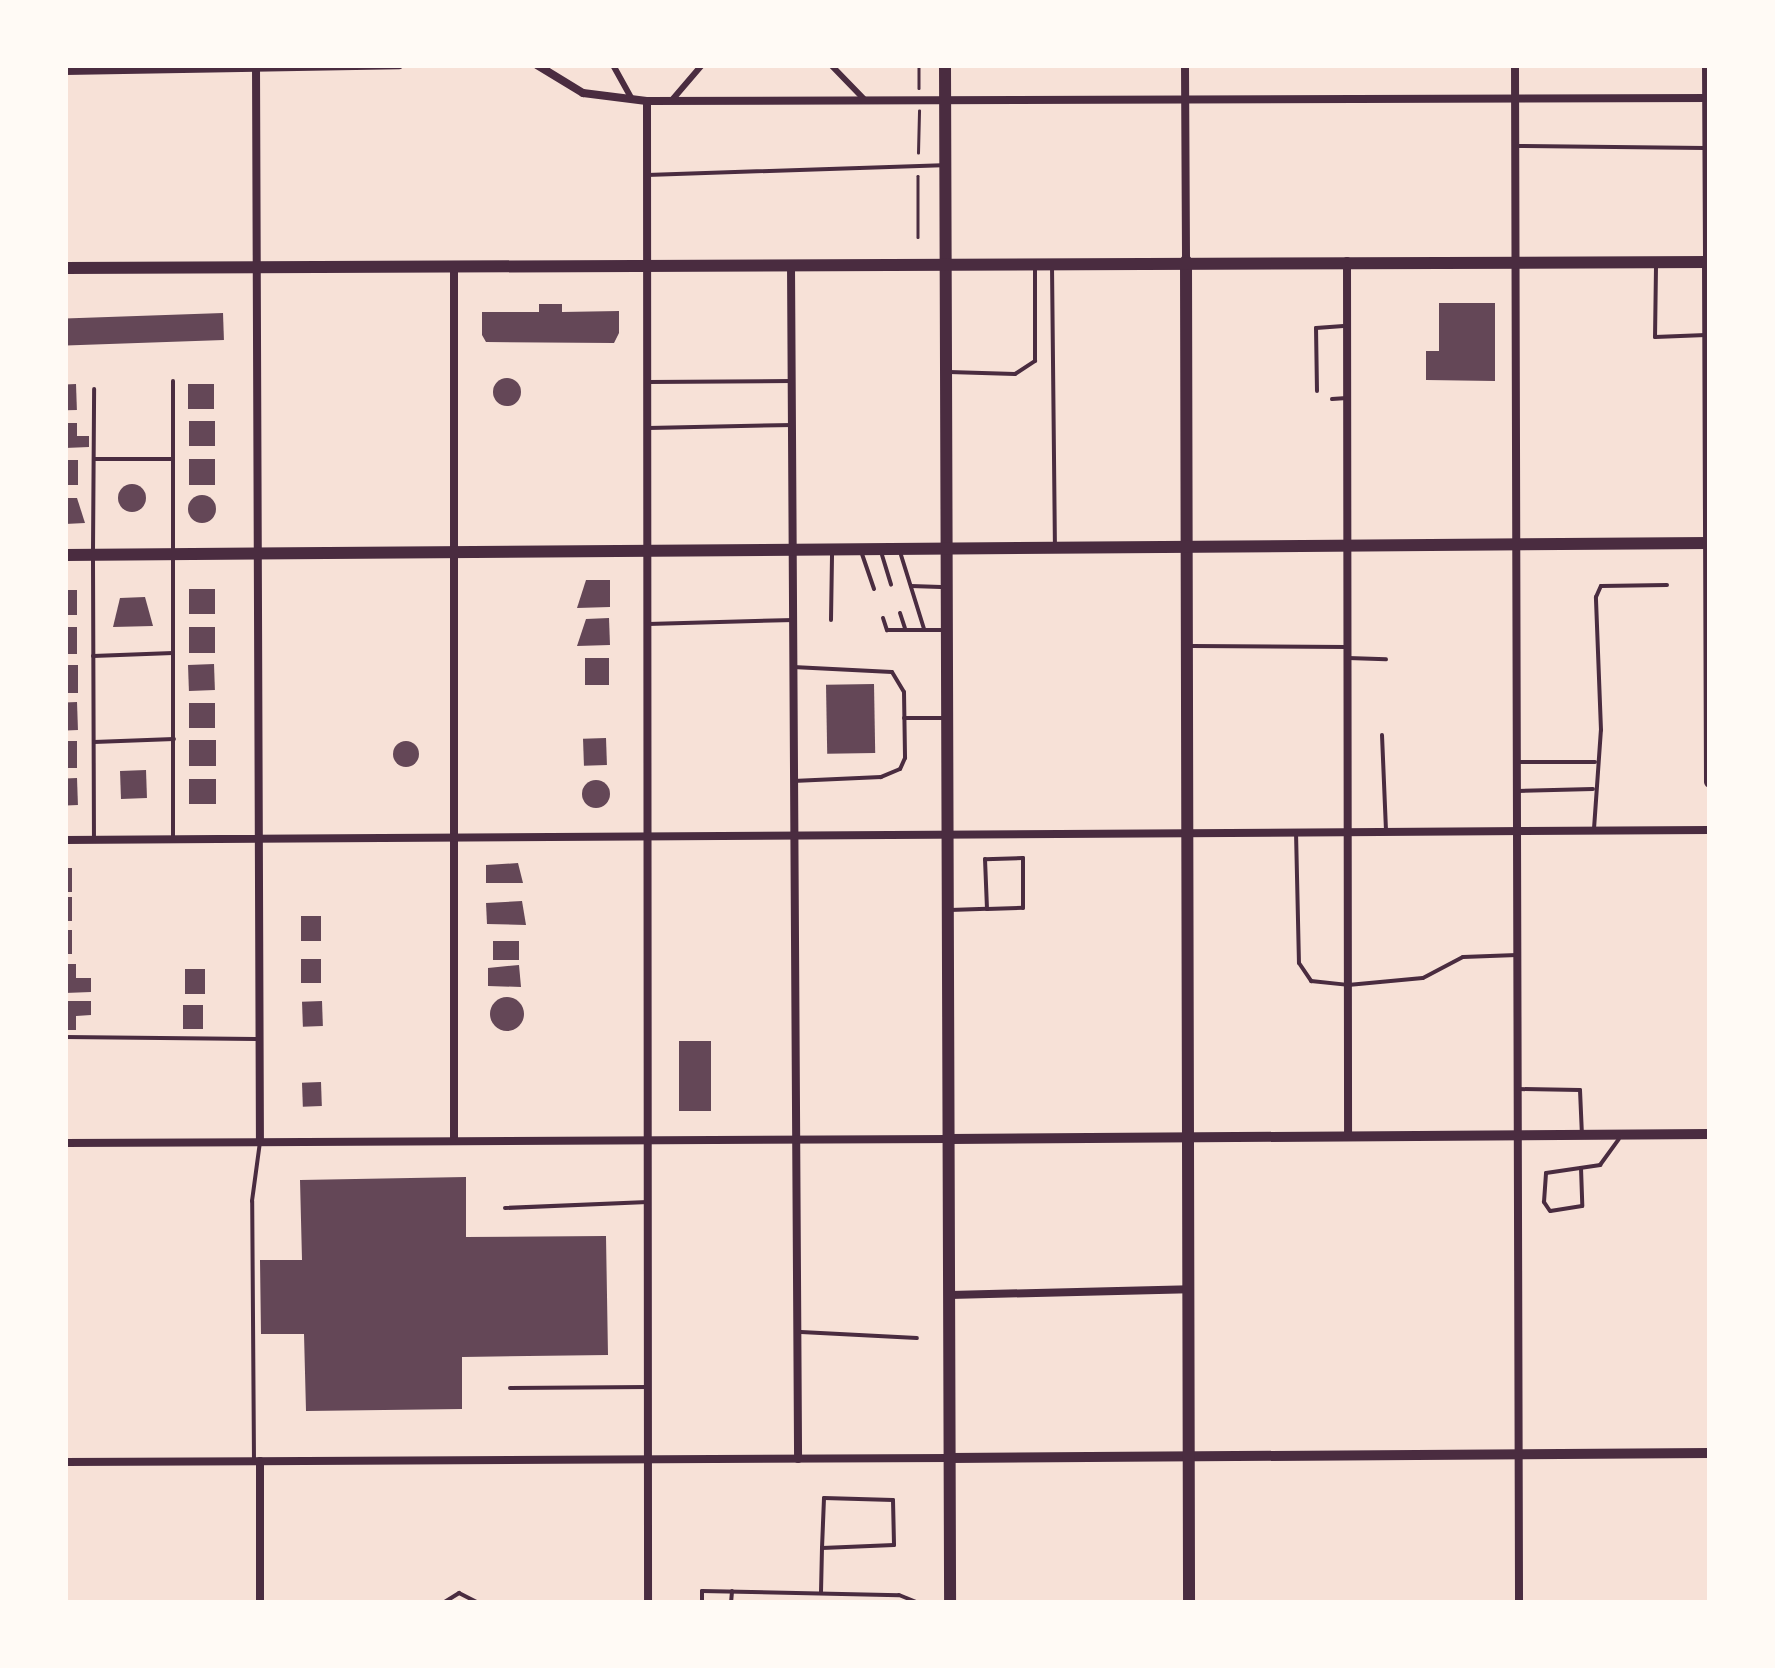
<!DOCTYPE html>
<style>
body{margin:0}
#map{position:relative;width:1775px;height:1668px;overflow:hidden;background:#f7e1d7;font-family:Arial,sans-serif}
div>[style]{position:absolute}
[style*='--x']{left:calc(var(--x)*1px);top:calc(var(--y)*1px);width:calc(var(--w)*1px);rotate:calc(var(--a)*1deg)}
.building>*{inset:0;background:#644757;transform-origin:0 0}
.round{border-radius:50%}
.path>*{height:2.5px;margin:-1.25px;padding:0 1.25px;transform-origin:1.25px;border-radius:1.25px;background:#4a2c40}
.service>*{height:4px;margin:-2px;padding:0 2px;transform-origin:2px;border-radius:2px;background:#4a2c40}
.pedestrian>*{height:6px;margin:-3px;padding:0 3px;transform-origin:3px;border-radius:3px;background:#4a2c40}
.minor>*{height:8px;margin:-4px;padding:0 4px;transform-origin:4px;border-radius:4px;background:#4a2c40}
.tertiary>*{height:10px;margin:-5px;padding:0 5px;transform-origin:5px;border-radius:5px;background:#4a2c40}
.primary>*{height:12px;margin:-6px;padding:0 6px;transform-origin:6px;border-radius:6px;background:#4a2c40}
span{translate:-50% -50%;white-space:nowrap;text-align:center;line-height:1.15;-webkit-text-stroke:8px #fffaf5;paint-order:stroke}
.frame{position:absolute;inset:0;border:68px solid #fffaf5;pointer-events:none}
</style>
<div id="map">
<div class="building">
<div style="clip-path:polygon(1439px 303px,1495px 303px,1495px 381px,1426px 380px,1426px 351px,1439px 351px)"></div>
<div style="clip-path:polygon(539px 304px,562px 304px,562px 312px,619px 311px,619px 333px,614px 343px,486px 342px,482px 335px,482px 312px,539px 312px)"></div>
<div style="left:223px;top:313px;width:27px;height:158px;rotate:88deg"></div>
<div class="round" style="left:493px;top:378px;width:28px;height:28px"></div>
<div style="left:76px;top:384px;width:26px;height:11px;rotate:88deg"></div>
<div style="left:214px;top:384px;width:25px;height:26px;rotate:90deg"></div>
<div style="left:215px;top:421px;width:25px;height:26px;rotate:90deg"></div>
<div style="clip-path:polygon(65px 423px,77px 423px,77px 436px,89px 436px,89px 447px,65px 448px)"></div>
<div style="left:189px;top:459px;width:26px;height:26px"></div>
<div style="left:65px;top:460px;width:13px;height:25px"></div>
<div class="round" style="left:118px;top:484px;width:28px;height:28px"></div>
<div class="round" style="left:188px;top:495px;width:28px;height:28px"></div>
<div style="clip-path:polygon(65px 498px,77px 498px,85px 523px,65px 524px)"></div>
<div style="clip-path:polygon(586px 580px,610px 580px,610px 607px,577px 608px)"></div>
<div style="left:189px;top:589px;width:26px;height:25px"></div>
<div style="left:65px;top:590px;width:12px;height:25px"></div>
<div style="clip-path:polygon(145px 597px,153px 626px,113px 627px,120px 598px)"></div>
<div style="clip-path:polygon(609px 618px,610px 645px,577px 646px,586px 619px)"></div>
<div style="left:65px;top:627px;width:12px;height:27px"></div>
<div style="left:189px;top:627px;width:26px;height:26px"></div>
<div style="left:585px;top:658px;width:24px;height:27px"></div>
<div style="left:214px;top:664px;width:26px;height:26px;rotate:88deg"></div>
<div style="left:65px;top:665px;width:13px;height:28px"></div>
<div style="left:874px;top:684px;width:69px;height:48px;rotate:89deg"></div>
<div style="left:77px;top:702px;width:28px;height:12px;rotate:88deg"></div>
<div style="left:189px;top:703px;width:26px;height:25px"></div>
<div style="left:606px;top:738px;width:27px;height:23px;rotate:88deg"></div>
<div style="left:216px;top:740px;width:26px;height:27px;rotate:90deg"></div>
<div class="round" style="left:393px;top:741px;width:26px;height:26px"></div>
<div style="left:65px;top:741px;width:12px;height:27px"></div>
<div style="left:146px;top:770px;width:28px;height:26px;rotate:88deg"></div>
<div style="left:77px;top:778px;width:27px;height:12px;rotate:88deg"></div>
<div style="left:189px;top:779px;width:27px;height:25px"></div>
<div class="round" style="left:582px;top:780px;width:28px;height:28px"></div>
<div style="clip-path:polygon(518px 863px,523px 883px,486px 883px,486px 865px)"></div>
<div style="left:65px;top:868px;width:7px;height:24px"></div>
<div style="left:65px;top:897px;width:7px;height:24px"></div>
<div style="clip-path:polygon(522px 901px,526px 925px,487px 924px,486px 903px)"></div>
<div style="left:301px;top:916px;width:20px;height:25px"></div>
<div style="left:65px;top:930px;width:7px;height:24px"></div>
<div style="left:493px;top:941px;width:26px;height:19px"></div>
<div style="left:301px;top:959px;width:20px;height:24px"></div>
<div style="clip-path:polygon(65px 964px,76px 964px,76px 978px,91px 978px,91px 992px,65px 993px)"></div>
<div style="clip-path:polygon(519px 965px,521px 987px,488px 986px,488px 968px)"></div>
<div style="left:205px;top:969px;width:25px;height:20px;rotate:90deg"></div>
<div class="round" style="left:490px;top:997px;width:34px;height:34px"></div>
<div style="clip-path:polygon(65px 1001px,91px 1001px,91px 1015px,76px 1016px,76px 1030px,65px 1030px)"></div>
<div style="left:322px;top:1001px;width:25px;height:20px;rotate:88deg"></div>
<div style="left:183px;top:1005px;width:20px;height:24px"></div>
<div style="left:679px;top:1041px;width:32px;height:70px"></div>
<div style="left:321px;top:1082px;width:24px;height:19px;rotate:88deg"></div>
<div style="clip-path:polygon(466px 1177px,466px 1237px,606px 1236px,608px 1355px,462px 1357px,462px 1409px,306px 1411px,304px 1334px,261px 1334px,260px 1260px,302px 1260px,300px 1180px)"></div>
</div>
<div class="path">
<div style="--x:919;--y:65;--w:23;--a:90"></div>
<div style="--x:918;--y:153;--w:42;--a:-88.6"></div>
<div style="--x:918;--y:176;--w:61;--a:90"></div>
</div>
<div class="service">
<div style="--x:1515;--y:146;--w:190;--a:0.6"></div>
<div style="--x:647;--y:175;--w:295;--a:-1.9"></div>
<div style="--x:1052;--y:266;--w:279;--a:89.4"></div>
<div style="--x:1656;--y:267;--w:70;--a:90.8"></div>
<div style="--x:1655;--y:337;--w:51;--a:-2.2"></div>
<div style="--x:949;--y:372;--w:66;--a:1.7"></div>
<div style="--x:1015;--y:374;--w:24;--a:-33"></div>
<div style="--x:1035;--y:361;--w:95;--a:-90"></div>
<div style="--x:173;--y:381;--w:455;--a:90"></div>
<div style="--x:648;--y:382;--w:144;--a:-0.4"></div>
<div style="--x:1317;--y:391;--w:63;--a:-90.9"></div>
<div style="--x:1316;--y:328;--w:31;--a:-4"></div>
<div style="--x:1332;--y:399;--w:15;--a:-4"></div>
<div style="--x:648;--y:428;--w:145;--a:-1.2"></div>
<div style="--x:95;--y:459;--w:78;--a:0"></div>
<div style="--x:93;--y:550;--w:161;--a:-89.6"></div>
<div style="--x:862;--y:554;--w:37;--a:71"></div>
<div style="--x:882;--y:555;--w:31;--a:73"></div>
<div style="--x:901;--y:555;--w:77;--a:72.7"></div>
<div style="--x:93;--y:560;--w:280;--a:89.8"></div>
<div style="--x:911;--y:586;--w:30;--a:2"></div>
<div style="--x:900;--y:613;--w:16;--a:72"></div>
<div style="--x:883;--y:618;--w:13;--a:72"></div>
<div style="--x:887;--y:630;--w:58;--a:0"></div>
<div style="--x:831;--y:620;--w:65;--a:-89.1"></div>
<div style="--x:648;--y:624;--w:146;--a:-1.6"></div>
<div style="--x:1192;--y:646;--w:155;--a:0.4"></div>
<div style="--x:93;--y:656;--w:80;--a:-2.1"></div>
<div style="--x:1348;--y:658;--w:38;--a:2"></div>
<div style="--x:793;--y:667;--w:99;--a:2.9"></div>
<div style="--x:892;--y:672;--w:23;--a:59"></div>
<div style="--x:904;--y:692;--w:66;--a:89.1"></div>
<div style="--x:905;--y:758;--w:12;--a:114"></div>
<div style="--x:900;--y:769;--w:21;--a:157"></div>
<div style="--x:881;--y:777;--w:88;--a:177.4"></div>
<div style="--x:904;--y:718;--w:40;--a:0"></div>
<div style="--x:1382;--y:735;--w:97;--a:87.6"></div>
<div style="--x:94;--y:742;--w:80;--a:-2.1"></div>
<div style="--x:1520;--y:762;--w:75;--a:0"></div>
<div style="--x:1518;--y:791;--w:75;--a:-1.5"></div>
<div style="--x:1594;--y:829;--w:99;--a:-86"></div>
<div style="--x:1601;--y:730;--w:133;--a:-92.2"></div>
<div style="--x:1596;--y:597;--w:12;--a:-66"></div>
<div style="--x:1601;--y:586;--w:66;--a:-0.9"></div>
<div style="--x:1296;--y:832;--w:131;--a:88.7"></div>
<div style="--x:1299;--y:963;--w:22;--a:56"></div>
<div style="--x:1311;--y:981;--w:37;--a:6"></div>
<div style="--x:1348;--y:985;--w:75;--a:-5.3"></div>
<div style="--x:1423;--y:978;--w:45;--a:-27.7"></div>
<div style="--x:1463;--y:957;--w:54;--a:-2.1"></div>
<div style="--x:950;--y:910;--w:37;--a:-2"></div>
<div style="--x:987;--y:909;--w:36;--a:-2"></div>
<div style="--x:1023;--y:908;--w:50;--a:-90"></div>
<div style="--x:1023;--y:858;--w:38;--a:178"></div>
<div style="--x:985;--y:859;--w:50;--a:87.7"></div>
<div style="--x:65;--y:1037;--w:194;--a:0.6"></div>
<div style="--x:1518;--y:1089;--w:62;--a:0.9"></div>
<div style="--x:1580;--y:1090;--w:45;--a:87.5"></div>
<div style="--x:1581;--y:1168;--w:38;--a:88"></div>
<div style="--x:1582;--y:1206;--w:32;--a:171"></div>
<div style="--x:1550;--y:1211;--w:11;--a:-124"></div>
<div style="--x:1544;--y:1202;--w:29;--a:-86"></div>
<div style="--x:1546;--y:1173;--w:55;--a:-8.4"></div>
<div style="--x:1600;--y:1165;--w:32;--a:-54"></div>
<div style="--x:505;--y:1208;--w:143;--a:-2.4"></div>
<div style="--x:801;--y:1332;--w:116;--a:3"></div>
<div style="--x:510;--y:1388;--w:138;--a:-0.4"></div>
<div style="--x:254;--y:1461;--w:260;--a:-90.4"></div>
<div style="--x:252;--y:1201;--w:60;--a:-82.3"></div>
<div style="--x:821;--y:1592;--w:44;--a:-88.7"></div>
<div style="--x:822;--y:1548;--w:50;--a:-87.7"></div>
<div style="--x:824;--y:1498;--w:69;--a:1.7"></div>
<div style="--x:893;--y:1500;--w:45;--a:88.7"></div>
<div style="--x:894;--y:1545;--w:72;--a:177.6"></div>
<div style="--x:443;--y:1603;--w:19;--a:-32"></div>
<div style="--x:459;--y:1593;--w:22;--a:27"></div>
<div style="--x:702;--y:1603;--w:12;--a:-90"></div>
<div style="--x:702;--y:1591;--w:197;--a:1.2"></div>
<div style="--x:899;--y:1595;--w:22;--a:22"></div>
<div style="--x:731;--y:1603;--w:12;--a:-85"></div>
</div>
<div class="pedestrian">
<div style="--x:613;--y:65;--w:39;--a:61"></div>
<div style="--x:831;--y:65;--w:47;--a:45.9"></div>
<div style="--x:672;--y:100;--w:46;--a:-49.4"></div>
</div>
<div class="minor">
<div style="--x:256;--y:65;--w:1077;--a:89.79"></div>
<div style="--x:537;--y:65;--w:54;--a:31.3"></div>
<div style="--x:583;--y:93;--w:64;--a:7.1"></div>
<div style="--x:647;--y:101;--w:1063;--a:-0.16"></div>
<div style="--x:1185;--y:65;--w:196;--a:89.7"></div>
<div style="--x:1515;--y:65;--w:1538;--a:89.85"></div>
<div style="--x:65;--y:71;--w:334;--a:-1"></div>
<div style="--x:647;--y:101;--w:1502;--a:89.96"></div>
<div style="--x:1347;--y:261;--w:875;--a:89.93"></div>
<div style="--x:791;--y:265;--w:1194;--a:89.66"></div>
<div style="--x:454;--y:267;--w:874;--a:90"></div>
<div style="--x:65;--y:840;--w:1645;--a:-0.35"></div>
<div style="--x:65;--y:1143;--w:885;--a:-0.26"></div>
<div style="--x:950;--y:1295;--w:239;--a:-1.4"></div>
<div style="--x:260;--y:1461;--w:142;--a:90"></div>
<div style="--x:65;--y:1462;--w:885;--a:-0.26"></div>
</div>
<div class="tertiary">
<div style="--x:1707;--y:65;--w:197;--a:89.7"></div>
<div style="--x:950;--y:1139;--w:760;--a:-0.38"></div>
<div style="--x:950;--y:1458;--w:760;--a:-0.38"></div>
</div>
<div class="primary">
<div style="--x:945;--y:65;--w:1538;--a:89.81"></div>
<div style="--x:1186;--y:261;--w:1342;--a:89.87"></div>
<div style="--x:1708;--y:262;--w:520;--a:89.78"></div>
<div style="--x:65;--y:268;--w:1645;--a:-0.21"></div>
<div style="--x:65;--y:555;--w:1645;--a:-0.42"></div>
</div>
<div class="frame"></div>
</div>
